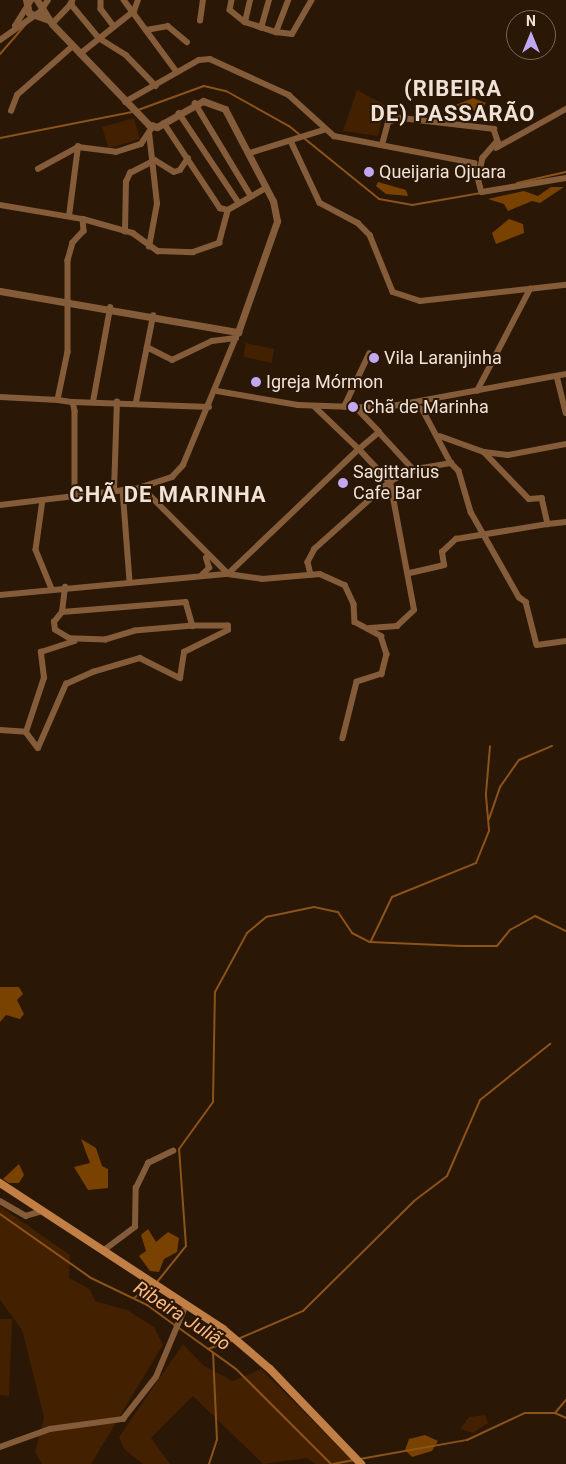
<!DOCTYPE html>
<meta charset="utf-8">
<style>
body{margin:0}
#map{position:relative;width:566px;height:1464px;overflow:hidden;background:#2a1705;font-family:Roboto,sans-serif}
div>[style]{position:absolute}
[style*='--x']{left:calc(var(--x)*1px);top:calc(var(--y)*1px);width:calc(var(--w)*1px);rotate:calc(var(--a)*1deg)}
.green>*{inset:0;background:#432000;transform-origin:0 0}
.forest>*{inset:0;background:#7a4200}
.stream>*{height:2px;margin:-1px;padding:0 1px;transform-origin:1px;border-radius:1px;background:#8c531b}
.minor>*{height:5.5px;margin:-2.75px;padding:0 2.75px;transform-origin:2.75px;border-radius:2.75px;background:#845c39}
.tertiary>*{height:7px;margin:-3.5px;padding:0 3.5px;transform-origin:3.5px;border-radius:3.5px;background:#845c39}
.secondary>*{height:8px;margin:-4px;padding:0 4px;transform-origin:4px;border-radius:4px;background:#c17f45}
.dots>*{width:14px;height:14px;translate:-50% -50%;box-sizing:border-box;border:2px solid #2a1705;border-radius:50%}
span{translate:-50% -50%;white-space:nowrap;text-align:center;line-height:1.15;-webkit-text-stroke:4px #2a1705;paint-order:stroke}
.poi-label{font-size:18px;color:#f0e2d7}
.left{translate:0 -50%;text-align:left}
.water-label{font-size:19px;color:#fbb981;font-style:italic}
.district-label{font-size:22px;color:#f0e2d7;font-weight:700;letter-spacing:1px}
.north{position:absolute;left:506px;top:10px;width:50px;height:50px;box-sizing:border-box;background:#2a1705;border:1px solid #796859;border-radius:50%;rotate:0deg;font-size:14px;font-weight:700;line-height:20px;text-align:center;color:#f0e2d7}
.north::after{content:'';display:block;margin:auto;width:18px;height:22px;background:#c1a8f3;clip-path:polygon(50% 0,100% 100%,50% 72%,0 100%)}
</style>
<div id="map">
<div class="green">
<div style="clip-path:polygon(357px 90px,385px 105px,378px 136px,343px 131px)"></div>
<div style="left:134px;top:118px;width:22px;height:33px;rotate:74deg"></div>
<div style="left:246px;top:343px;width:29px;height:14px;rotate:12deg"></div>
<div style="clip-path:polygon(0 1206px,70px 1255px,69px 1278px,90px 1289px,95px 1301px,127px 1310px,154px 1327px,163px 1345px,91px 1464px,42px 1464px,35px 1452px,44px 1418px,22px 1330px,0 1300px)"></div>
<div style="clip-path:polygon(0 1319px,12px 1319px,9px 1396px,0 1395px)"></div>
<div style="clip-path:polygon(183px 1344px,204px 1366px,233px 1381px,261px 1369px,356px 1464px,315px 1464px,307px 1458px,263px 1464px,193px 1396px,151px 1438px,170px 1464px,143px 1464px,124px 1449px,119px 1437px)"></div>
<div style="clip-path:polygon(485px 1415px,488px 1423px,473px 1433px,460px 1429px,469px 1417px)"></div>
</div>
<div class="forest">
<div style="clip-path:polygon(473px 98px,486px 103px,477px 114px,469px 105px,453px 106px)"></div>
<div style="clip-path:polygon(378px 182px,406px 190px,408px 196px,386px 194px,376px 186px)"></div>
<div style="clip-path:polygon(551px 187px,564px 187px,540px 203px,532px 201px,508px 211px,504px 204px,488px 199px,524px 191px,538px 196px)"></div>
<div style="clip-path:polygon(509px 219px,523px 224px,524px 233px,496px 244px,492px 233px)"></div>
<div style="clip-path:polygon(0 987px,19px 987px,23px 994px,17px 1000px,24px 1014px,20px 1019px,6px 1015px,0 1022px)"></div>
<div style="clip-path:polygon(81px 1139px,96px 1148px,102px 1166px,108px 1169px,108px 1188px,88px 1190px,74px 1167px,90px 1163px)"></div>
<div style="clip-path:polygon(19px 1164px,24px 1175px,19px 1183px,9px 1183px,3px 1179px)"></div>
<div style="clip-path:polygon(148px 1229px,156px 1242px,168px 1232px,179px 1238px,177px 1252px,164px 1259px,159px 1272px,150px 1271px,139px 1256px,146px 1251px,141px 1235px)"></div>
<div style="clip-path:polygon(425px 1435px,438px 1441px,432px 1451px,412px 1457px,405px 1450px,409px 1439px)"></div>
</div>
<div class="stream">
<div style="--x:0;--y:54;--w:40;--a:-49"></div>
<div style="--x:138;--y:110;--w:70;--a:-20"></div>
<div style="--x:204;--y:86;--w:23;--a:13"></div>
<div style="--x:226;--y:91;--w:72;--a:29.1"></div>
<div style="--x:289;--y:126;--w:116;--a:39"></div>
<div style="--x:379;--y:199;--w:34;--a:10"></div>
<div style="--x:412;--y:205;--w:70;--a:-9.9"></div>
<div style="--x:0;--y:138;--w:136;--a:-11.1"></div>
<div style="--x:517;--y:183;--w:50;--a:-12.7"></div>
<div style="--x:489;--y:819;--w:34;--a:-71"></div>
<div style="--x:500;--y:787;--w:33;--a:-55"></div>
<div style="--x:519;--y:760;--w:36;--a:-23"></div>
<div style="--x:371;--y:941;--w:49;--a:-64.5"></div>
<div style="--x:392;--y:897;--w:91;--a:-22"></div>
<div style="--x:476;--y:863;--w:35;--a:-68"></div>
<div style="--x:489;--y:830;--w:37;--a:-95"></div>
<div style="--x:486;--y:793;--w:47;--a:-85.1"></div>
<div style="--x:0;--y:1214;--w:111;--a:35.1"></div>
<div style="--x:91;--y:1278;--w:62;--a:25.7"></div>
<div style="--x:147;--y:1305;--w:34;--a:36"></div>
<div style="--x:157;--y:1282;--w:46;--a:-51.1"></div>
<div style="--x:186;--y:1246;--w:97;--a:-94.1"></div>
<div style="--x:179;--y:1149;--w:58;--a:-54.1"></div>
<div style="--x:213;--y:1102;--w:110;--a:-89"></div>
<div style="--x:215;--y:992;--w:67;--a:-61.5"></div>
<div style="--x:247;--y:933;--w:25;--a:-40"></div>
<div style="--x:266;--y:917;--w:49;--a:-11.8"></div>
<div style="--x:314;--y:907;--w:25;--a:12"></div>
<div style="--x:338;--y:912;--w:25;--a:56"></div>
<div style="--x:352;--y:933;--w:20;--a:27"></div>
<div style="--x:370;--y:942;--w:92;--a:2.5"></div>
<div style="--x:462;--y:946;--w:35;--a:0"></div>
<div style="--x:497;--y:946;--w:21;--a:-51"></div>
<div style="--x:510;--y:930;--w:29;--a:-29"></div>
<div style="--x:535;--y:916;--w:34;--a:26"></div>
<div style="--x:134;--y:1298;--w:21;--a:-35"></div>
<div style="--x:179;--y:1328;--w:70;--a:35.7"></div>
<div style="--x:236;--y:1369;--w:134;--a:45"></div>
<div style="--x:238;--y:1339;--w:71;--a:-23.3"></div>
<div style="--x:303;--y:1311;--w:156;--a:-44.7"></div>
<div style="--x:414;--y:1201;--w:41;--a:-37.1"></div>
<div style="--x:447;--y:1176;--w:83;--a:-66.5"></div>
<div style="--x:480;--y:1100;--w:90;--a:-38.7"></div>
<div style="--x:208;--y:1349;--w:28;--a:-19"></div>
<div style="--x:555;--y:1413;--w:12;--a:24"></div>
<div style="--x:360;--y:1459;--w:109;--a:-10.1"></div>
<div style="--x:467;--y:1440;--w:64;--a:-25"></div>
<div style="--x:525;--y:1413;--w:30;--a:0"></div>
<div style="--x:555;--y:1413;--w:17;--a:-50"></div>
<div style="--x:209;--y:1464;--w:25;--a:-72"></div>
<div style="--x:217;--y:1440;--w:87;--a:-92.6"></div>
<div style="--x:333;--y:1464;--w:20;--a:-11"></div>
</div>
<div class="minor">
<div style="--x:73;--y:0;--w:4;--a:117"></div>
<div style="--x:71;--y:4;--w:44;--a:50.5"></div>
<div style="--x:99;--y:38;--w:32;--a:32"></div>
<div style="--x:126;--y:55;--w:43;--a:45.9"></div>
<div style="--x:101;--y:0;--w:9;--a:90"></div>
<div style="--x:101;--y:9;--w:20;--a:53"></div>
<div style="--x:124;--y:0;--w:89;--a:53.6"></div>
<div style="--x:232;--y:0;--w:10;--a:101"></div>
<div style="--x:230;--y:10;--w:19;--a:39"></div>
<div style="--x:245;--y:22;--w:23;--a:-77"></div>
<div style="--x:200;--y:21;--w:21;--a:-82"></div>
<div style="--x:245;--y:22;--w:33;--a:18"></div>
<div style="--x:276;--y:32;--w:34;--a:-69"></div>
<div style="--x:52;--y:24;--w:28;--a:-46"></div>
<div style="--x:15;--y:26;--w:31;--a:-58"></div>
<div style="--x:261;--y:28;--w:29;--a:-74"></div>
<div style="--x:146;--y:30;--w:22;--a:-10"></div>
<div style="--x:168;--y:26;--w:25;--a:40"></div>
<div style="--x:276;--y:32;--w:16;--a:7"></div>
<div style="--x:292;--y:34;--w:39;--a:-60"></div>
<div style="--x:0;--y:40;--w:49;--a:-35"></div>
<div style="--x:40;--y:12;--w:14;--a:-56"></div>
<div style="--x:80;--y:54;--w:69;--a:-38.5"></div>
<div style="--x:134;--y:11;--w:12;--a:-70"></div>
<div style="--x:125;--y:102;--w:85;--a:-29.6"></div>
<div style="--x:199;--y:60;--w:11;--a:-5"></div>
<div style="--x:210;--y:59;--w:87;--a:24.5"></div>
<div style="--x:289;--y:95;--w:61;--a:42.3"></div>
<div style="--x:334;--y:136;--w:143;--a:10.9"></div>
<div style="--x:474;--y:163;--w:30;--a:75"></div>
<div style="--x:482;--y:192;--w:85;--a:-9.5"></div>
<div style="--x:195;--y:103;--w:109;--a:58.9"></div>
<div style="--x:11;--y:111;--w:17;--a:-69"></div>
<div style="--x:17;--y:95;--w:74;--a:-41.2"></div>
<div style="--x:179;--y:113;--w:108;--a:56.3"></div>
<div style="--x:164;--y:123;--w:102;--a:56.6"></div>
<div style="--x:220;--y:208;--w:8;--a:14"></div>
<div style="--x:228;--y:210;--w:44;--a:-30.1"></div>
<div style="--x:291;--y:141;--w:68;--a:64.9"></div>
<div style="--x:320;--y:203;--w:43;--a:27.8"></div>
<div style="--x:358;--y:223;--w:17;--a:45"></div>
<div style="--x:370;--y:235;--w:61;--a:68"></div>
<div style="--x:393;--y:292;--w:28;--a:18"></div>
<div style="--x:420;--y:301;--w:147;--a:-6.3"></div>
<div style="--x:382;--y:145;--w:24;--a:-75"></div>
<div style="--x:388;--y:122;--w:14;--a:-17"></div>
<div style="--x:401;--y:118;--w:94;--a:6.7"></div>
<div style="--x:494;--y:129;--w:13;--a:72"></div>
<div style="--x:498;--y:141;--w:23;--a:131"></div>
<div style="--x:483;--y:158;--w:18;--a:103"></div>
<div style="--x:496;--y:148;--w:80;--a:-29.1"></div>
<div style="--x:250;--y:153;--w:77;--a:-17.3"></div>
<div style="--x:38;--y:169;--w:46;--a:-28.8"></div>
<div style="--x:0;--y:205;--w:84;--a:9.6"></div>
<div style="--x:83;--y:219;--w:12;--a:85"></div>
<div style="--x:84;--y:231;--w:16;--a:133"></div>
<div style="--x:73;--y:243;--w:18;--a:106"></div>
<div style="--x:68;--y:260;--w:92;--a:90"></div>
<div style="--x:68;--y:352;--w:49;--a:101.8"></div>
<div style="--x:58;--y:400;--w:15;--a:8"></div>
<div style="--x:73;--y:402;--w:9;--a:77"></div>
<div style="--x:75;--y:411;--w:86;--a:90"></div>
<div style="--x:69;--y:216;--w:70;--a:-82.6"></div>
<div style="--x:78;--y:147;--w:38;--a:7"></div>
<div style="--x:116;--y:152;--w:26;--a:-18"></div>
<div style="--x:141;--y:144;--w:22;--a:-56"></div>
<div style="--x:83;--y:219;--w:52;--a:15.6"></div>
<div style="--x:133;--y:233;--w:31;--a:36"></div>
<div style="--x:158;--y:251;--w:35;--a:2"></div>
<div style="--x:193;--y:252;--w:28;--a:-19"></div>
<div style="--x:219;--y:243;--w:34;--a:-75"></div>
<div style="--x:125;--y:232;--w:50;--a:-88.9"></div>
<div style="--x:126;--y:182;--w:10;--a:-66"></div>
<div style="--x:130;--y:173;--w:28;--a:-27"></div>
<div style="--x:155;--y:160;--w:22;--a:32"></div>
<div style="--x:174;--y:172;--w:6;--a:-18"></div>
<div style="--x:180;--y:170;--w:14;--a:-56"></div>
<div style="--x:149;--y:247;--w:44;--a:-79.5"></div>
<div style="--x:157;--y:204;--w:71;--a:-96.4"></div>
<div style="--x:147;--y:347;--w:28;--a:27"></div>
<div style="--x:172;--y:360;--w:44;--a:-25.4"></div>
<div style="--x:212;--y:341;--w:24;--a:-7"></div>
<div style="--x:557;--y:376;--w:38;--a:76"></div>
<div style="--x:217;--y:391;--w:82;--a:9.8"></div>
<div style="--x:298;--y:405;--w:84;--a:2"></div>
<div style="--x:382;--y:408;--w:187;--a:-10.5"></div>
<div style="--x:477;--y:391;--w:115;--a:-62.5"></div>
<div style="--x:0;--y:397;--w:58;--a:3"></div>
<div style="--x:73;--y:402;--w:136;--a:2.1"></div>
<div style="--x:93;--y:402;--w:96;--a:-79.7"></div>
<div style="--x:136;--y:402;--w:88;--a:-78.8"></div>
<div style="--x:410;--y:403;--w:15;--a:28"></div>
<div style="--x:423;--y:410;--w:60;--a:62.2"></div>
<div style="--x:314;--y:406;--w:62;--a:43.7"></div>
<div style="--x:359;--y:449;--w:26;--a:-40"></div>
<div style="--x:379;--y:432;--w:33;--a:-134"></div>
<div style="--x:344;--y:407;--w:59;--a:-64.7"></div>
<div style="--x:379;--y:432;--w:52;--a:47.4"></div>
<div style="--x:440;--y:436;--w:47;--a:20"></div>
<div style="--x:484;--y:452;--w:24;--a:7"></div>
<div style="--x:508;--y:455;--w:59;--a:-10.7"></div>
<div style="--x:484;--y:452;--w:65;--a:46.2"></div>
<div style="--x:529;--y:499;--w:13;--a:-4"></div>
<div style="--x:542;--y:498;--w:27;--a:77"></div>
<div style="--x:548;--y:524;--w:18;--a:-6"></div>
<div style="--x:123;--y:490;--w:90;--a:85.6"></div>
<div style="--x:114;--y:491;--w:89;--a:-88.1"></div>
<div style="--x:43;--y:500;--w:50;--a:98"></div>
<div style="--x:36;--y:550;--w:42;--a:67.7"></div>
<div style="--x:0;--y:505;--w:136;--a:-6.8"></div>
<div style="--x:135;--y:489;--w:39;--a:-18"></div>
<div style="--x:172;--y:477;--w:16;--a:-47"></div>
<div style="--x:183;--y:465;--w:144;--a:-67.5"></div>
<div style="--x:410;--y:573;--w:35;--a:-13"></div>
<div style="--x:444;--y:565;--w:13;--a:-99"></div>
<div style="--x:442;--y:552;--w:19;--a:-43"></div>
<div style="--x:456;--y:539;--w:93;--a:-9.3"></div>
<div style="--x:228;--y:574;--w:181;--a:-43.7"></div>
<div style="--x:359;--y:449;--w:45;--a:46.8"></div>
<div style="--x:390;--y:482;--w:101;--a:138.2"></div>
<div style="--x:315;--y:549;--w:15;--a:118"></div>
<div style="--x:308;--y:562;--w:13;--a:77"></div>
<div style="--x:228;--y:574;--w:34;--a:8"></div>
<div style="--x:262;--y:579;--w:58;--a:-4.9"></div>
<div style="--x:320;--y:574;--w:27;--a:24"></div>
<div style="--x:345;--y:585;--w:21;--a:65"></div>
<div style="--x:354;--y:604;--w:18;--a:87"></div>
<div style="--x:355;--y:622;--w:30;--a:28"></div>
<div style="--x:381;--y:636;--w:19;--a:72"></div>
<div style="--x:387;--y:654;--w:21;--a:104"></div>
<div style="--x:382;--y:674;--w:26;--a:162"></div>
<div style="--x:357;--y:682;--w:58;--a:104"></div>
<div style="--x:202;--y:575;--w:10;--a:-45"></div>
<div style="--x:209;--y:568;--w:10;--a:-107"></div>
<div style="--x:0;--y:595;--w:229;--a:-5.3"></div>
<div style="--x:228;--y:574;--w:115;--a:-135"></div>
<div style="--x:147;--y:493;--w:13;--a:-162"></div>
<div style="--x:62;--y:612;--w:124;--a:-4.6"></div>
<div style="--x:186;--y:602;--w:25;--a:74"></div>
<div style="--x:193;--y:626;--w:58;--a:175.1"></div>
<div style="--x:135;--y:631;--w:30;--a:163"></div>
<div style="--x:106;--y:640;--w:36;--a:-178"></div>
<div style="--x:70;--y:639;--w:17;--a:-149"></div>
<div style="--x:55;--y:630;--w:8;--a:-97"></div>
<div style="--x:54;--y:622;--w:13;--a:-51"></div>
<div style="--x:62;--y:612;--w:25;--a:-83"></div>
<div style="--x:370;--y:628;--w:27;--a:-4"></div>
<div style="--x:397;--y:626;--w:23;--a:-43"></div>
<div style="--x:414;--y:610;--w:130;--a:-100.6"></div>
<div style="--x:390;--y:482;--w:23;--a:-31"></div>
<div style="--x:410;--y:470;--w:42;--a:-9.7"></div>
<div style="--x:451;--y:463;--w:11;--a:45"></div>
<div style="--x:459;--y:471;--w:43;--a:73.7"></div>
<div style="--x:471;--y:512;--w:98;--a:60.5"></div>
<div style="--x:519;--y:597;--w:9;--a:36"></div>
<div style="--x:526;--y:602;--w:44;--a:75.7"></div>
<div style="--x:537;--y:645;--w:29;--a:-8"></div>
<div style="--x:0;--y:730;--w:26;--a:4"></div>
<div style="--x:26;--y:732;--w:20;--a:53"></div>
<div style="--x:38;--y:748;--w:70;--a:-66.4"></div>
<div style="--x:66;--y:684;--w:30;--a:-24"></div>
<div style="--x:93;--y:672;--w:49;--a:-16.6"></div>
<div style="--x:140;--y:658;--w:45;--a:26.6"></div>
<div style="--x:180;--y:678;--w:26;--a:-81"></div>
<div style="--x:184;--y:652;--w:49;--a:-26.6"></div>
<div style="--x:228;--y:630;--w:4;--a:-90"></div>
<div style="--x:228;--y:626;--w:35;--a:180"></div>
<div style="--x:26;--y:732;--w:57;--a:-71.6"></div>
<div style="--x:44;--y:678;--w:26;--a:-97"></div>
<div style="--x:41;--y:652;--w:35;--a:-18"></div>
<div style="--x:0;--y:1201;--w:30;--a:30"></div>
<div style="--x:26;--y:1216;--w:17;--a:-17"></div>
<div style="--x:103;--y:1251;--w:40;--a:-37"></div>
<div style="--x:135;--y:1227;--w:39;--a:-89"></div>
<div style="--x:136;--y:1188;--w:28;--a:-64"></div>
<div style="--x:148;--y:1163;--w:28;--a:-26"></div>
<div style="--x:0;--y:1447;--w:53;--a:-19.8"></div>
<div style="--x:50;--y:1429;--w:74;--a:-7.8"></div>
<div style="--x:123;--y:1419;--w:53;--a:-51.8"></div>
<div style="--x:156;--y:1377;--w:78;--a:-67.4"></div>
</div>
<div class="tertiary">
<div style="--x:26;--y:0;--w:13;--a:77"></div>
<div style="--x:29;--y:13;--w:21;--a:19"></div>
<div style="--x:0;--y:291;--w:242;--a:9.8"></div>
<div style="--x:238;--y:332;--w:118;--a:-70.6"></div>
<div style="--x:277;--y:221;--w:20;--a:-101"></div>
<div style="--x:273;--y:201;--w:104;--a:-117.6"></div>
<div style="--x:225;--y:109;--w:23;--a:-160"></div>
<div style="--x:203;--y:101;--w:53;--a:150.5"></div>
<div style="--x:157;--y:127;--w:8;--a:-166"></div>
<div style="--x:149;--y:125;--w:140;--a:-133.8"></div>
<div style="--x:52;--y:24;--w:28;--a:-122"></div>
</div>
<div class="secondary">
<div style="--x:0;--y:1183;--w:267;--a:33.2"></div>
<div style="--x:223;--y:1329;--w:62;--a:40.4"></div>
<div style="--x:270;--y:1369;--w:132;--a:46.2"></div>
</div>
<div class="dots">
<div style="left:369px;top:172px;background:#c1a8f3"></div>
<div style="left:374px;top:358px;background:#c1a8f3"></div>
<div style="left:256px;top:382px;background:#c1a8f3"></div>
<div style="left:353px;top:407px;background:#c1a8f3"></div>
<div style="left:343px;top:483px;background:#c1a8f3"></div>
</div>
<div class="poi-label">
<span class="left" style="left:379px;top:172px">Queijaria Ojuara</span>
<span class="left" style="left:384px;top:358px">Vila Laranjinha</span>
<span class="left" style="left:266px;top:382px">Igreja Mórmon</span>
<span class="left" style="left:363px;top:407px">Chã de Marinha</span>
<span class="left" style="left:353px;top:483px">Sagittarius<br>Cafe Bar</span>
</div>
<div class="water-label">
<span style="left:182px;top:1316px;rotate:33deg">Ribeira Julião</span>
</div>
<div class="district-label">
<span style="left:453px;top:101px">(RIBEIRA<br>DE) PASSARÃO</span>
<span style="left:168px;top:495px">CHÃ DE MARINHA</span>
</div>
<div class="north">N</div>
</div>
